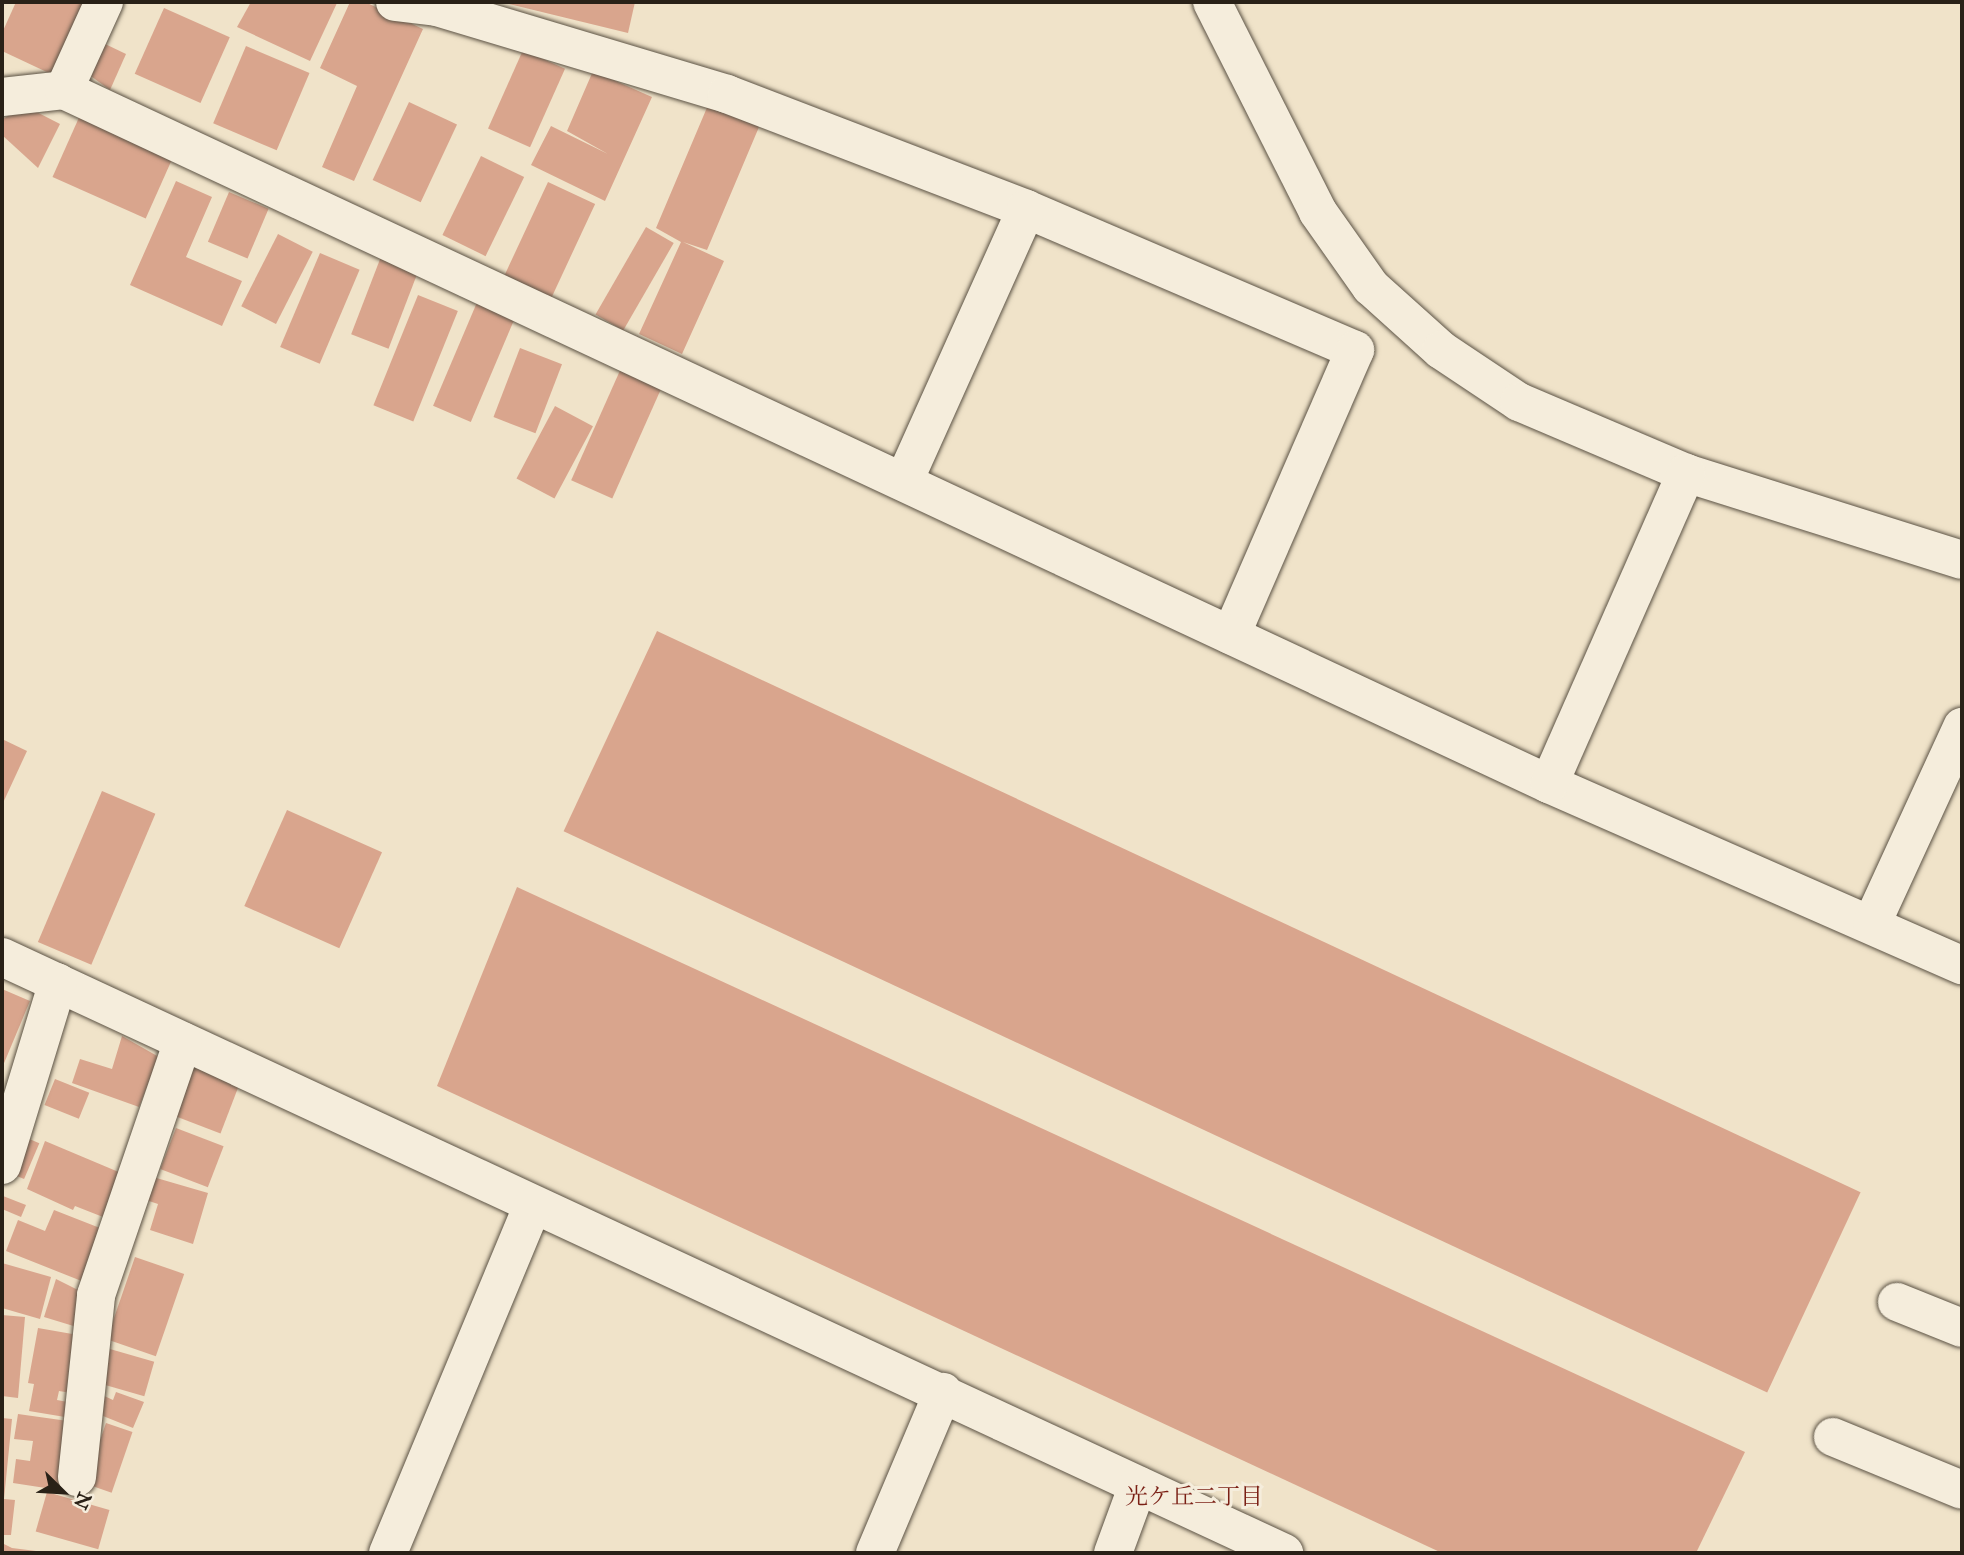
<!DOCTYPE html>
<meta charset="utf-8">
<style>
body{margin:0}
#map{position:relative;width:1964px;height:1555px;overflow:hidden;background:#f0e3c9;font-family:"IM FELL Great Primer","Noto Serif JP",serif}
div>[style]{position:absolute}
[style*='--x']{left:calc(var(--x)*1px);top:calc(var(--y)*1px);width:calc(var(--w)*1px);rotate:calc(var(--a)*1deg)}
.building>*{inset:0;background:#d9a58d;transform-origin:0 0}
.roads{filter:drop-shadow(0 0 2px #5b5244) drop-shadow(0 0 2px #5b5244)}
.minor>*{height:38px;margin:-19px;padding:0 19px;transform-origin:19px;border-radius:19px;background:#f5eddc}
span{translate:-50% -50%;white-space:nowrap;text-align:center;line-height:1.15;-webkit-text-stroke:6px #f5eddc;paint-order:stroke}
.neighbourhood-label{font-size:23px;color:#7a1f14}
.frame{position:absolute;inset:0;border:4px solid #292117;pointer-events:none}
.north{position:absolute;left:28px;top:1457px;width:70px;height:70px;-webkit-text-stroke:5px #f5eddc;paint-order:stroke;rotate:114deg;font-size:19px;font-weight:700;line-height:28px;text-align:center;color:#292117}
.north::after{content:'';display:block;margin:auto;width:24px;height:32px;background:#292117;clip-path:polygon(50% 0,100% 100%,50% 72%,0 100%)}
</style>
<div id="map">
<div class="building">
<div style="clip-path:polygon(16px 2px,85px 2px,51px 74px,2px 51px,2px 33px)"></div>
<div style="clip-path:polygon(251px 2px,328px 2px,337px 3px,310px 61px,237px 27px)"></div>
<div style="clip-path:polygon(350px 2px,365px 2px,423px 29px,354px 181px,322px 167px,357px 86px,320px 68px)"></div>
<div style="clip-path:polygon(501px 2px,635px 2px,628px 33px)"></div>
<div style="left:164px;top:8px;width:72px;height:72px;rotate:24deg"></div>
<div style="clip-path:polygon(101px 42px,126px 54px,110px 90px,88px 74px)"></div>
<div style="left:246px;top:46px;width:69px;height:84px;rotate:23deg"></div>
<div style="left:523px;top:50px;width:46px;height:86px;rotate:24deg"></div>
<div style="clip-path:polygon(593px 71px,652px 97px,605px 201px,531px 165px,551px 126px,608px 154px,567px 131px)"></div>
<div style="clip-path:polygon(714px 91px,759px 127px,707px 250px,683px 242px,724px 261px,682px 354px,639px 334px,681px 242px,656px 228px)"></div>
<div style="left:409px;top:102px;width:53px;height:86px;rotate:25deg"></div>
<div style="clip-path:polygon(23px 105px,60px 124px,38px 168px,2px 135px,2px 120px)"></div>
<div style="left:81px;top:113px;width:102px;height:70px;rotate:24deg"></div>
<div style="left:481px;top:156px;width:48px;height:88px;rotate:26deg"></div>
<div style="clip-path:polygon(176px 181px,212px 197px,186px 257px,242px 281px,222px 326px,130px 285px)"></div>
<div style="left:548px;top:182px;width:52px;height:105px;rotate:25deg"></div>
<div style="left:229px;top:192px;width:43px;height:54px;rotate:23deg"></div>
<div style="left:646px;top:227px;width:32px;height:101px;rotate:30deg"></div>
<div style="left:278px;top:234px;width:39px;height:81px;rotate:27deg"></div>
<div style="left:387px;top:241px;width:40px;height:100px;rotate:21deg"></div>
<div style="left:320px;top:253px;width:43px;height:102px;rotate:23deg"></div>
<div style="left:418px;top:295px;width:43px;height:119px;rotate:22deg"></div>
<div style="left:478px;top:300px;width:41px;height:115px;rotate:23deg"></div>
<div style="left:520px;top:348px;width:45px;height:74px;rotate:21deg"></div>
<div style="left:622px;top:366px;width:45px;height:125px;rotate:24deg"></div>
<div style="left:555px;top:406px;width:43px;height:82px;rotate:28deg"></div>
<div style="left:657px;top:631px;width:1328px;height:221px;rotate:25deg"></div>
<div style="clip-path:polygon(2px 739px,27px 751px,2px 805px)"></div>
<div style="left:102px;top:791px;width:58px;height:164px;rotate:23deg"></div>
<div style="left:287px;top:810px;width:104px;height:105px;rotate:24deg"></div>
<div style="clip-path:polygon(517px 887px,1745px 1452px,1696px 1553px,1442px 1553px,437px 1086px)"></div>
<div style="clip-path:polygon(2px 989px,30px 1001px,2px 1068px)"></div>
<div style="clip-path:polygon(122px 1036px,159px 1057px,139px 1107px,72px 1083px,80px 1059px,112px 1069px)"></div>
<div style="left:190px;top:1065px;width:53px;height:53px;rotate:21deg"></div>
<div style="left:55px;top:1079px;width:37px;height:28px;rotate:22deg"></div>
<div style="left:176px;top:1128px;width:51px;height:44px;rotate:21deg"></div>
<div style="left:20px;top:1135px;width:21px;height:39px;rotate:23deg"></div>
<div style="clip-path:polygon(45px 1141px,121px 1173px,103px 1217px,75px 1206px,73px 1210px,27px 1189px)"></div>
<div style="clip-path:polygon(153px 1177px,208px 1193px,193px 1244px,150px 1230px,158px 1204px,146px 1200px)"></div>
<div style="clip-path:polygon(3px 1196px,26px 1205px,21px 1217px,2px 1209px)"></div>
<div style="clip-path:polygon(54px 1210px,105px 1230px,84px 1282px,6px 1251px,18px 1220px,45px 1231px)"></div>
<div style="left:135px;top:1257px;width:52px;height:87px;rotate:19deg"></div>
<div style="clip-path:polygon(2px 1263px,51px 1277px,40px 1319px,2px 1308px)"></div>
<div style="clip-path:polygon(56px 1279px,90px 1296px,80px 1328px,44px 1317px)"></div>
<div style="clip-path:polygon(2px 1315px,25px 1317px,18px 1398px,2px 1396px)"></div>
<div style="clip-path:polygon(38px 1328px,78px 1335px,77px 1394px,59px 1391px,57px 1400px,73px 1403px,71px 1418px,29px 1411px,34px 1384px,28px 1383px)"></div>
<div style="left:110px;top:1349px;width:46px;height:36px;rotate:16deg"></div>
<div style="clip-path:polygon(116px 1392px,144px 1402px,133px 1428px,93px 1412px,100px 1394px,113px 1400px)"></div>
<div style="clip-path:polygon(18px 1414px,75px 1422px,65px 1491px,13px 1483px,16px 1459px,30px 1461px,33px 1441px,14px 1439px)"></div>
<div style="clip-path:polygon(2px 1418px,12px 1419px,4px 1499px,15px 1500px,11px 1535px,2px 1535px)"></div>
<div style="left:106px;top:1423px;width:28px;height:64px;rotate:19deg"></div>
<div style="left:47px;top:1492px;width:65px;height:41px;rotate:16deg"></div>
<div style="clip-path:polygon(2px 1543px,12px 1548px,52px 1553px,2px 1553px)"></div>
</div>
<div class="roads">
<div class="minor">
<div style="--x:395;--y:2;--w:42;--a:6.8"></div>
<div style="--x:437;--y:7;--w:303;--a:16.7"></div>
<div style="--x:727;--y:94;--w:320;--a:21"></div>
<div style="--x:1026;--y:209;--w:358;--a:23.2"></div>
<div style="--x:1355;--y:350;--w:311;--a:113.5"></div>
<div style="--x:1212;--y:2;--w:235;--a:63.2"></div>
<div style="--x:1318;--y:212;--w:92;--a:54.8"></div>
<div style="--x:1371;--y:287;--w:94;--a:42"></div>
<div style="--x:1441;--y:350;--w:94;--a:33.7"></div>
<div style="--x:1519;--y:402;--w:181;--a:23"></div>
<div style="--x:1686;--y:473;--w:289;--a:17.5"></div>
<div style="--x:64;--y:90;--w:97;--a:-65.6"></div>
<div style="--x:2;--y:97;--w:62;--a:-6.4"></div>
<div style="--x:64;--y:90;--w:1639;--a:25.05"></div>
<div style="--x:1549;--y:784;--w:451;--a:23.7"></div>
<div style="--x:904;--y:481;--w:298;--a:-65.8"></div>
<div style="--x:1549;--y:784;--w:340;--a:-66.2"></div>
<div style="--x:1872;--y:923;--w:216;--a:-65.3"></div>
<div style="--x:2;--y:957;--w:1414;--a:24.93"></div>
<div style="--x:2;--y:1165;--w:191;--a:-73"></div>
<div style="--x:1897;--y:1302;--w:70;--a:21.8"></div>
<div style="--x:1833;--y:1437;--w:139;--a:22.3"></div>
<div style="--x:77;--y:1477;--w:183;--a:-84"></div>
<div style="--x:96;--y:1295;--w:268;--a:-71.1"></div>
<div style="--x:388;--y:1553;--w:375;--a:-67.4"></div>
<div style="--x:875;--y:1553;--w:175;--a:-67.1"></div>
<div style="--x:1113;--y:1553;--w:72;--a:-69.8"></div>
</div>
</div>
<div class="neighbourhood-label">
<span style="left:1194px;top:1496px">光ケ丘二丁目</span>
</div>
<div class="frame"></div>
<div class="north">N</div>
</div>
